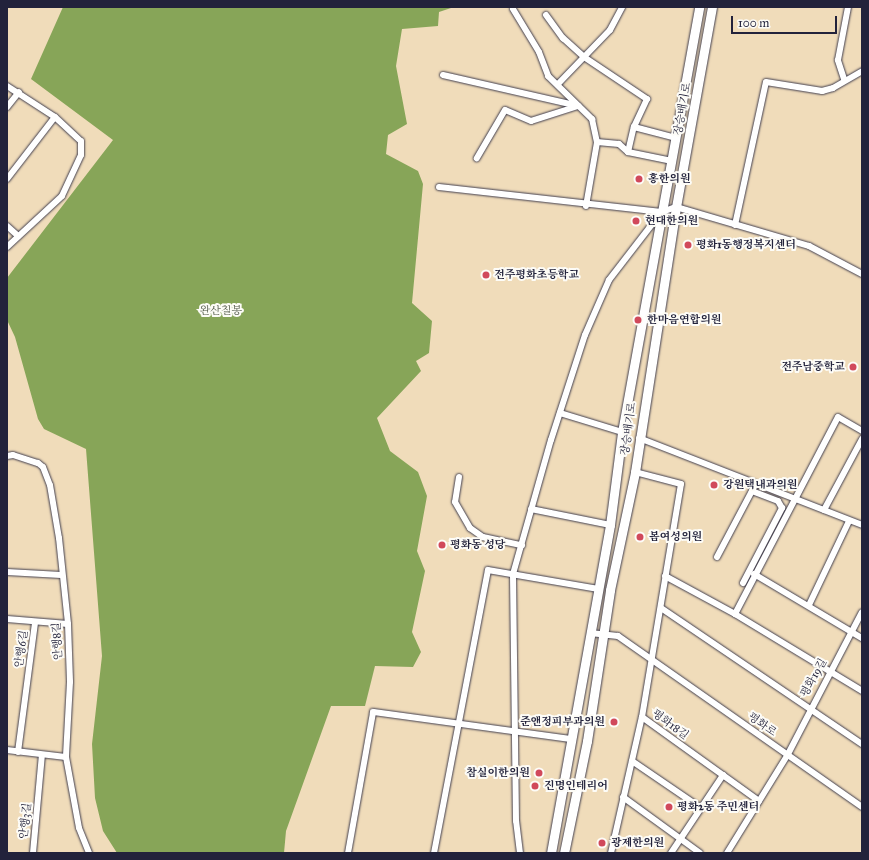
<!DOCTYPE html>
<meta charset="utf-8">
<style>
body{margin:0}
#map{position:relative;width:869px;height:860px;overflow:hidden;background:#f0dcba;font-family:"IM FELL Great Primer","Noto Serif KR",serif}
div>[style]{position:absolute}
[style*='--x']{left:calc(var(--x)*1px);top:calc(var(--y)*1px);width:calc(var(--w)*1px);rotate:calc(var(--a)*1deg)}
.forest>*{inset:0;background:#87a558}
.roads{filter:drop-shadow(0 0 1px #413e4e) drop-shadow(0 0 1px #413e4e)}
.street>*{height:6px;margin:-3px;padding:0 3px;transform-origin:3px;border-radius:3px;background:#fff}
.secondary>*{height:9px;margin:-4.5px;padding:0 4.5px;transform-origin:4.5px;border-radius:4.5px;background:#fff}
.dots>*{width:11px;height:11px;translate:-50% -50%;box-sizing:border-box;border:2px solid #fdfcf7;border-radius:50%}
span{translate:-50% -50%;white-space:nowrap;text-align:center;line-height:1.15;-webkit-text-stroke:4px #fdfcf7;paint-order:stroke}
.street-label{font-size:11px;color:#22223b}
.poi-label{font-size:11px;color:#22223b;font-weight:700}
.left{translate:0 -50%;text-align:left}
.right{translate:-100% -50%;text-align:right}
.park-label{font-size:11px;color:#525949}
.frame{position:absolute;inset:0;border:8px solid #22223b;pointer-events:none}
.scale{position:absolute;left:731px;top:16px;width:106px;height:18px;box-sizing:border-box;border:2px solid #22223b;border-top:0;padding-left:5px;font-size:12px;line-height:14px;white-space:nowrap;color:#22223b;-webkit-text-stroke:3px #fdfcf7;paint-order:stroke}
</style>
<div id="map">
<div class="forest">
<div style="clip-path:polygon(63px 7px,454px 7px,439px 12px,438px 26px,402px 29px,396px 66px,407px 124px,388px 135px,386px 154px,418px 171px,423px 184px,412px 303px,432px 321px,429px 353px,416px 361px,421px 371px,377px 418px,390px 451px,418px 472px,427px 496px,417px 551px,425px 571px,412px 632px,421px 652px,413px 667px,375px 666px,365px 706px,331px 706px,286px 831px,284px 853px,117px 853px,103px 831px,95px 798px,92px 744px,102px 656px,86px 449px,44px 429px,38px 419px,15px 337px,7px 320px,7px 278px,113px 140px,31px 79px)"></div>
</div>
<div class="roads">
<div class="street">
<div style="--x:513;--y:9;--w:50;--a:58.8"></div>
<div style="--x:539;--y:52;--w:26;--a:69"></div>
<div style="--x:548;--y:76;--w:62;--a:44.3"></div>
<div style="--x:592;--y:119;--w:24;--a:78"></div>
<div style="--x:597;--y:142;--w:22;--a:5"></div>
<div style="--x:619;--y:144;--w:12;--a:42"></div>
<div style="--x:628;--y:152;--w:45;--a:11.6"></div>
<div style="--x:546;--y:15;--w:29;--a:54"></div>
<div style="--x:563;--y:38;--w:28;--a:42"></div>
<div style="--x:584;--y:57;--w:76;--a:33.7"></div>
<div style="--x:647;--y:99;--w:31;--a:115"></div>
<div style="--x:634;--y:127;--w:43;--a:14.7"></div>
<div style="--x:443;--y:75;--w:139;--a:12.9"></div>
<div style="--x:578;--y:106;--w:49;--a:162.3"></div>
<div style="--x:531;--y:121;--w:28;--a:-157"></div>
<div style="--x:505;--y:110;--w:56;--a:120.3"></div>
<div style="--x:844;--y:79;--w:20;--a:-108"></div>
<div style="--x:838;--y:60;--w:54;--a:-79.3"></div>
<div style="--x:558;--y:84;--w:75;--a:-46.1"></div>
<div style="--x:610;--y:30;--w:26;--a:-62"></div>
<div style="--x:7;--y:86;--w:57;--a:32.9"></div>
<div style="--x:55;--y:117;--w:35;--a:43"></div>
<div style="--x:81;--y:141;--w:14;--a:90"></div>
<div style="--x:81;--y:155;--w:45;--a:114.9"></div>
<div style="--x:62;--y:196;--w:75;--a:137.2"></div>
<div style="--x:7;--y:107;--w:19;--a:-51"></div>
<div style="--x:628;--y:152;--w:26;--a:-77"></div>
<div style="--x:7;--y:179;--w:78;--a:-52.3"></div>
<div style="--x:439;--y:187;--w:224;--a:6.4"></div>
<div style="--x:662;--y:212;--w:15;--a:-20"></div>
<div style="--x:676;--y:207;--w:139;--a:16.3"></div>
<div style="--x:809;--y:246;--w:60;--a:27.8"></div>
<div style="--x:586;--y:206;--w:65;--a:-80.2"></div>
<div style="--x:735;--y:225;--w:146;--a:-77.8"></div>
<div style="--x:766;--y:82;--w:57;--a:9.1"></div>
<div style="--x:822;--y:91;--w:11;--a:-15"></div>
<div style="--x:833;--y:88;--w:34;--a:-30"></div>
<div style="--x:7;--y:226;--w:15;--a:42"></div>
<div style="--x:560;--y:413;--w:65;--a:17"></div>
<div style="--x:639;--y:438;--w:239;--a:21.3"></div>
<div style="--x:7;--y:456;--w:6;--a:-9"></div>
<div style="--x:13;--y:455;--w:26;--a:18"></div>
<div style="--x:38;--y:463;--w:6;--a:39"></div>
<div style="--x:43;--y:467;--w:19;--a:69"></div>
<div style="--x:50;--y:485;--w:54;--a:80.4"></div>
<div style="--x:59;--y:538;--w:86;--a:84"></div>
<div style="--x:68;--y:624;--w:58;--a:88"></div>
<div style="--x:70;--y:682;--w:75;--a:93.1"></div>
<div style="--x:66;--y:757;--w:72;--a:79.6"></div>
<div style="--x:79;--y:828;--w:27;--a:68"></div>
<div style="--x:459;--y:477;--w:25;--a:99"></div>
<div style="--x:455;--y:502;--w:30;--a:60"></div>
<div style="--x:470;--y:528;--w:16;--a:35"></div>
<div style="--x:483;--y:537;--w:40;--a:12"></div>
<div style="--x:531;--y:509;--w:81;--a:11.4"></div>
<div style="--x:824;--y:510;--w:81;--a:-61.8"></div>
<div style="--x:717;--y:557;--w:79;--a:-62.1"></div>
<div style="--x:7;--y:572;--w:54;--a:3.2"></div>
<div style="--x:754;--y:574;--w:126;--a:30.7"></div>
<div style="--x:665;--y:576;--w:80;--a:28.5"></div>
<div style="--x:735;--y:614;--w:149;--a:31.2"></div>
<div style="--x:743;--y:583;--w:85;--a:-62.5"></div>
<div style="--x:782;--y:508;--w:8;--a:-120"></div>
<div style="--x:778;--y:501;--w:28;--a:-159"></div>
<div style="--x:809;--y:605;--w:93;--a:-64.5"></div>
<div style="--x:661;--y:608;--w:243;--a:34.1"></div>
<div style="--x:735;--y:614;--w:222;--a:-62.4"></div>
<div style="--x:838;--y:417;--w:28;--a:30"></div>
<div style="--x:7;--y:619;--w:61;--a:4.7"></div>
<div style="--x:590;--y:633;--w:28;--a:6"></div>
<div style="--x:618;--y:636;--w:298;--a:35"></div>
<div style="--x:642;--y:717;--w:144;--a:35.7"></div>
<div style="--x:7;--y:750;--w:59;--a:6.8"></div>
<div style="--x:18;--y:752;--w:131;--a:-82.5"></div>
<div style="--x:632;--y:761;--w:83;--a:34.3"></div>
<div style="--x:623;--y:797;--w:95;--a:36"></div>
<div style="--x:33;--y:853;--w:98;--a:-84.8"></div>
<div style="--x:348;--y:853;--w:143;--a:-79.9"></div>
<div style="--x:373;--y:712;--w:200;--a:7.8"></div>
<div style="--x:434;--y:853;--w:288;--a:-79.2"></div>
<div style="--x:488;--y:570;--w:112;--a:9.8"></div>
<div style="--x:520;--y:853;--w:32;--a:-97"></div>
<div style="--x:516;--y:821;--w:247;--a:-90.7"></div>
<div style="--x:513;--y:574;--w:139;--a:-74.2"></div>
<div style="--x:551;--y:440;--w:110;--a:-72.1"></div>
<div style="--x:585;--y:335;--w:60;--a:-66.4"></div>
<div style="--x:609;--y:280;--w:83;--a:-52.3"></div>
<div style="--x:611;--y:853;--w:139;--a:-77.2"></div>
<div style="--x:642;--y:717;--w:236;--a:-80.5"></div>
<div style="--x:681;--y:484;--w:48;--a:-165.4"></div>
<div style="--x:671;--y:853;--w:94;--a:-56.3"></div>
<div style="--x:727;--y:853;--w:114;--a:-58.3"></div>
<div style="--x:787;--y:756;--w:162;--a:-62.5"></div>
</div>
<div class="secondary">
<div style="--x:551;--y:853;--w:333;--a:-79.8"></div>
<div style="--x:610;--y:525;--w:94;--a:-82.6"></div>
<div style="--x:622;--y:432;--w:432;--a:-79.7"></div>
<div style="--x:564;--y:853;--w:114;--a:-78.4"></div>
<div style="--x:587;--y:741;--w:153;--a:-81.3"></div>
<div style="--x:610;--y:590;--w:121;--a:-78"></div>
<div style="--x:635;--y:472;--w:268;--a:-81.2"></div>
<div style="--x:676;--y:207;--w:203;--a:-79.8"></div>
</div>
</div>
<div class="dots">
<div style="left:639px;top:179px;background:#d1495b"></div>
<div style="left:636px;top:221px;background:#d1495b"></div>
<div style="left:688px;top:245px;background:#d1495b"></div>
<div style="left:486px;top:275px;background:#d1495b"></div>
<div style="left:638px;top:320px;background:#d1495b"></div>
<div style="left:853px;top:367px;background:#d1495b"></div>
<div style="left:714px;top:485px;background:#d1495b"></div>
<div style="left:640px;top:537px;background:#d1495b"></div>
<div style="left:442px;top:545px;background:#d1495b"></div>
<div style="left:614px;top:722px;background:#d1495b"></div>
<div style="left:539px;top:773px;background:#d1495b"></div>
<div style="left:535px;top:786px;background:#d1495b"></div>
<div style="left:669px;top:807px;background:#d1495b"></div>
<div style="left:602px;top:843px;background:#d1495b"></div>
</div>
<div class="street-label">
<span style="left:683px;top:109px;rotate:-80deg">장승배기로</span>
<span style="left:629px;top:429px;rotate:-82deg">장승배기로</span>
<span style="left:58px;top:641px;rotate:-93deg">안행8길</span>
<span style="left:22px;top:649px;rotate:-82deg">안행6길</span>
<span style="left:814px;top:678px;rotate:-61deg">평화19길</span>
<span style="left:670px;top:725px;rotate:36deg">평화18길</span>
<span style="left:762px;top:725px;rotate:35deg">평화로</span>
<span style="left:26px;top:821px;rotate:-84deg">안행3길</span>
</div>
<div class="poi-label">
<span class="left" style="left:648px;top:179px">홍한의원</span>
<span class="left" style="left:645px;top:221px">현대한의원</span>
<span class="left" style="left:696px;top:245px">평화1동행정복지센터</span>
<span class="left" style="left:494px;top:275px">전주평화초등학교</span>
<span class="left" style="left:647px;top:320px">한마음연합의원</span>
<span class="right" style="left:845px;top:367px">전주남중학교</span>
<span class="left" style="left:723px;top:485px">강원택내과의원</span>
<span class="left" style="left:649px;top:537px">봄여성의원</span>
<span class="left" style="left:450px;top:545px">평화동 성당</span>
<span class="right" style="left:605px;top:722px">준앤정피부과의원</span>
<span class="right" style="left:530px;top:773px">참실이한의원</span>
<span class="left" style="left:544px;top:786px">진명인테리어</span>
<span class="left" style="left:677px;top:807px">평화2동 주민센터</span>
<span class="left" style="left:611px;top:843px">광제한의원</span>
</div>
<div class="park-label">
<span style="left:221px;top:311px">완산칠봉</span>
</div>
<div class="frame"></div>
<div class="scale">100 m</div>
</div>
